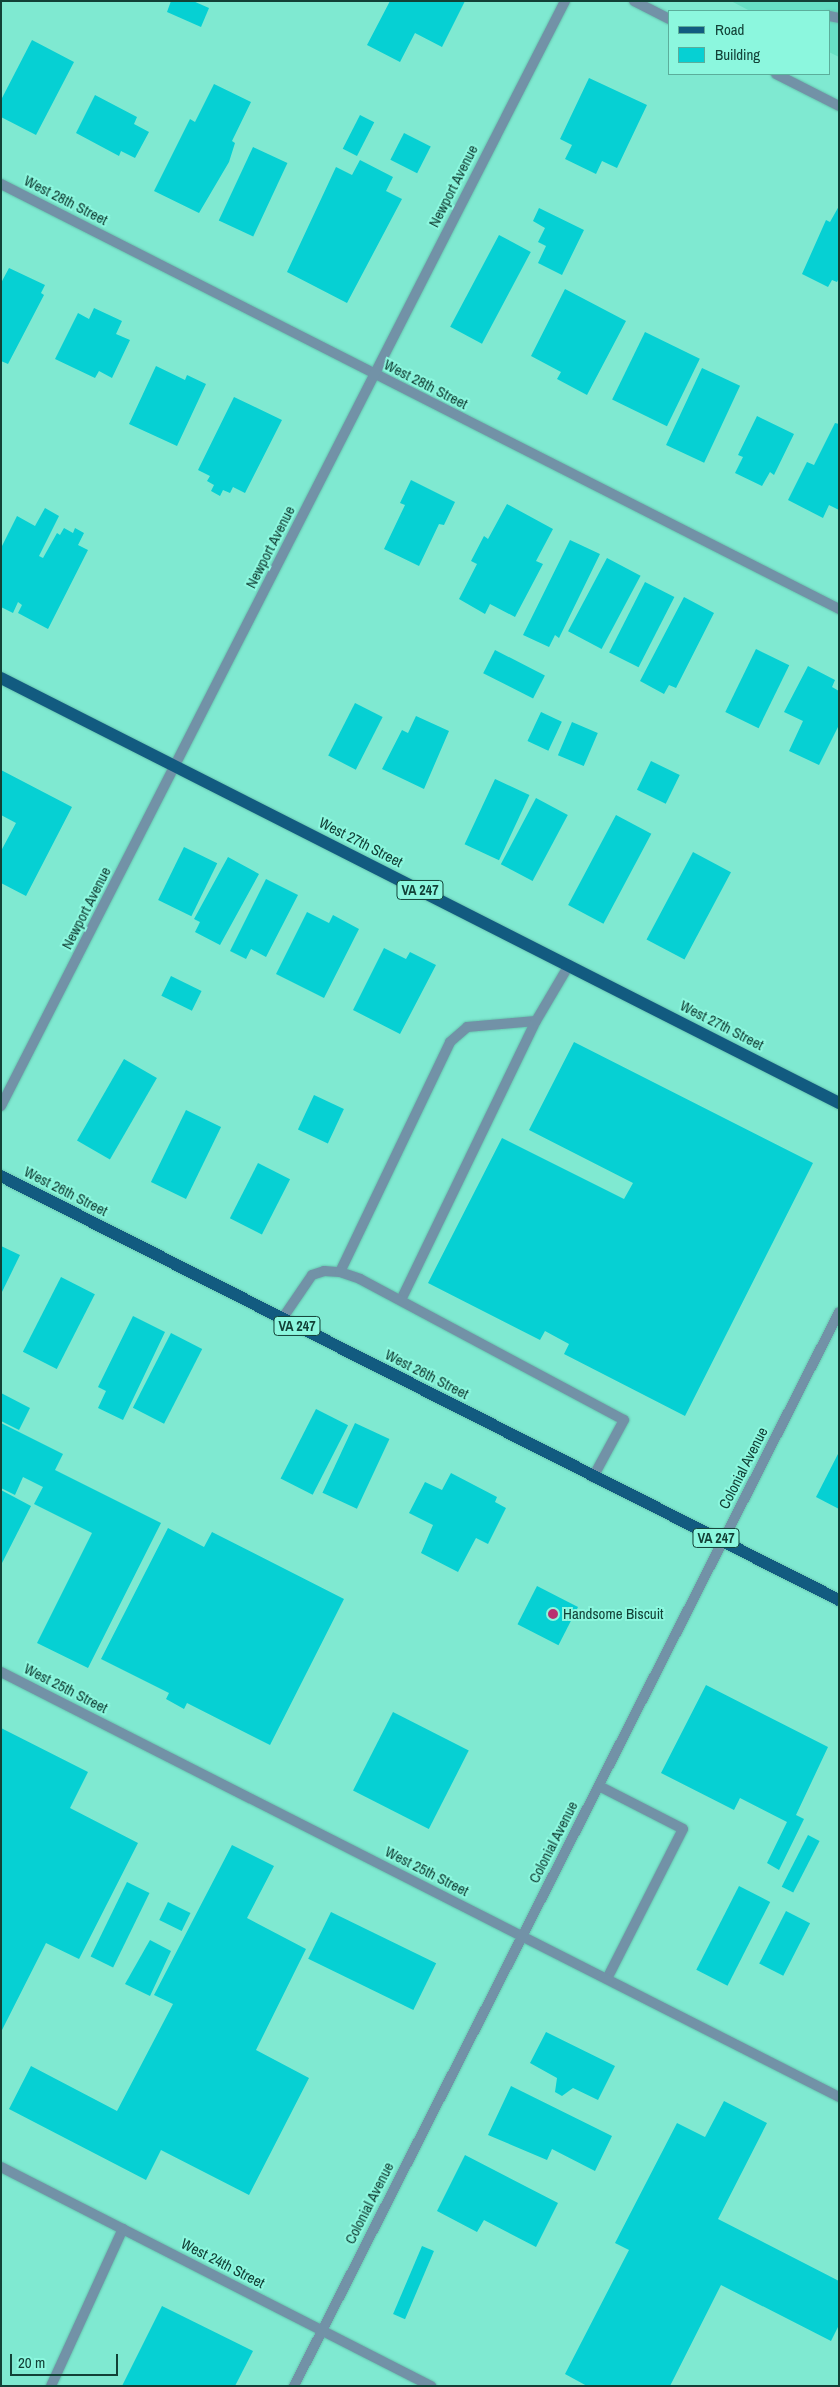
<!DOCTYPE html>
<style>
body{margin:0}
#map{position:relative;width:840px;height:2387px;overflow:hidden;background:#7fe9d1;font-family:"Archivo Narrow",sans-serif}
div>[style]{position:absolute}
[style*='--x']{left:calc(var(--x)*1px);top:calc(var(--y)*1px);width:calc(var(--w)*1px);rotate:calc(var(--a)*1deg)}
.built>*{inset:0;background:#67e0c5}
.building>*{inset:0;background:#06d0d3;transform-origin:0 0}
.roads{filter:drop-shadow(0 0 1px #67c4af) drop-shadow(0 0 1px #67c4af)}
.service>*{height:10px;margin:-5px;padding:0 5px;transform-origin:5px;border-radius:5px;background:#7292a7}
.minor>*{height:10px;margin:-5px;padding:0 5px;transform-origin:5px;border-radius:5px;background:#7292a7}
.tertiary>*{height:10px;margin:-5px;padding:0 5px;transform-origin:5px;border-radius:5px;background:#7292a7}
.primary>*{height:12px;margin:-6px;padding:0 6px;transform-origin:6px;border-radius:6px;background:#125b80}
.dots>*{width:14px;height:14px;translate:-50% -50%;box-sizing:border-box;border:2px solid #8cf7de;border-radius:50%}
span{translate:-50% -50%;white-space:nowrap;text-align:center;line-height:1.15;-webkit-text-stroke:4px #8cf7de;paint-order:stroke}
.shield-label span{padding:1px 4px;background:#8cf7de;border:1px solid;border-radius:4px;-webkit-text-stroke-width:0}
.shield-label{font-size:14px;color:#124137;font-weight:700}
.street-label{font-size:15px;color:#124137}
.poi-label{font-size:15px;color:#124137}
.left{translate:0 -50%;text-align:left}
.frame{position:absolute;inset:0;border:2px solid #124137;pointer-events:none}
.legend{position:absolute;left:668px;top:10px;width:162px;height:65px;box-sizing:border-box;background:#8cf7de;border:1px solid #5bae9b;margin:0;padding:6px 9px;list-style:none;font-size:15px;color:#124137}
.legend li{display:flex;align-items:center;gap:10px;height:25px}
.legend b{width:25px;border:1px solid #5bae9b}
.scale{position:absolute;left:10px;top:2354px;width:108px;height:22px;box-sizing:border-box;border:2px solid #124137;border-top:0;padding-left:6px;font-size:15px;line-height:18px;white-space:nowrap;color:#124137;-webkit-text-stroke:4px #8cf7de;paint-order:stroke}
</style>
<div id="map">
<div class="built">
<div style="clip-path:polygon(731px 1px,839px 1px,839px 57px,829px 52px,829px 11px,750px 11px)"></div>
</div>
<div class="building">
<div style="clip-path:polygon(171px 1px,193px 1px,209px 8px,201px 27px,167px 12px)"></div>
<div style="clip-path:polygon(390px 1px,465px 1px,442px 47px,415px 33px,400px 62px,367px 45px)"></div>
<div style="clip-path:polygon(32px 40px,74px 62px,36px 135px,1px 117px,1px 100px)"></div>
<div style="clip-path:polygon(589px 78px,647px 105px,617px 168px,602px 161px,596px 174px,565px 159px,572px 145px,560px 139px)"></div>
<div style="clip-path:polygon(214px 84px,251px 102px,232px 141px,235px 143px,229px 162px,199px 213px,154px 191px,190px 119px,195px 122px)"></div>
<div style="clip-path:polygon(95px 95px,137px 117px,134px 124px,149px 132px,135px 158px,121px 151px,119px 156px,76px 133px)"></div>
<div style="left:360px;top:115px;width:16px;height:38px;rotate:27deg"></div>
<div style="left:404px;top:133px;width:30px;height:30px;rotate:27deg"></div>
<div style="left:253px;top:147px;width:38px;height:81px;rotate:25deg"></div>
<div style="clip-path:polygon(360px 160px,393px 177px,386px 191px,402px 199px,347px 303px,287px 272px,336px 167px,352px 175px)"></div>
<div style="clip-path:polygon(839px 206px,839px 278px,837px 282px,832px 280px,828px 287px,802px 274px,826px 220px,830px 222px)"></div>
<div style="clip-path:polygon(539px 208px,584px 230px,562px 275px,538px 263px,546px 246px,538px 242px,545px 228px,533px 221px)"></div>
<div style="left:499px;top:235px;width:36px;height:104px;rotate:28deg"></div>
<div style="clip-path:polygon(9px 268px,45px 285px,41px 293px,44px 295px,8px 364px,1px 361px,1px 283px)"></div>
<div style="clip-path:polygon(565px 289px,626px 321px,587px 395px,557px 379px,561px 372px,531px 356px)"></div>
<div style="clip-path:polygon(94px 308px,122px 321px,116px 334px,130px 340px,112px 378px,99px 371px,95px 378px,55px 359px,78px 313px,89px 319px)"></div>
<div style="left:645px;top:332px;width:61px;height:75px;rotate:26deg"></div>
<div style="clip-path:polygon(156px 366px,185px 380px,187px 375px,206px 384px,177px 446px,129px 424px)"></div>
<div style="left:702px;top:368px;width:42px;height:85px;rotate:25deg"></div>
<div style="clip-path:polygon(234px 397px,282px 420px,245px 493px,233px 487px,230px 493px,223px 490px,220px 496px,211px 491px,214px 485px,207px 481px,210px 476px,198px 470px)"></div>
<div style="clip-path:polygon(757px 416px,794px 434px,774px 475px,770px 472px,762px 486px,735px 473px,743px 457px,738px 455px)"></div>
<div style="clip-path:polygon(835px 423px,839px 424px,839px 510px,829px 505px,823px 518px,788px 500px,807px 462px,814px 465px)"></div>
<div style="clip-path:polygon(411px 480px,455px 502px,444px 525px,439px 524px,419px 566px,384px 549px,405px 505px,400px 503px)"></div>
<div style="clip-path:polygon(507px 504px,553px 529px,536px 561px,543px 564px,515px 617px,490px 604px,485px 614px,459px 599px,477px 564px,471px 561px,484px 536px,488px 539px)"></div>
<div style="clip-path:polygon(45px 508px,59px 516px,39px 556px,43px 558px,57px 533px,60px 535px,64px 528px,73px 533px,75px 528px,84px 533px,78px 545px,88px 550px,48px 629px,18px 613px,22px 605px,18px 602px,13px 613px,1px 607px,1px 548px,17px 516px,35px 526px)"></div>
<div style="clip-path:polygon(570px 540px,600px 554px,559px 638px,555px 635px,549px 647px,523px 635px)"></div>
<div style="left:607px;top:558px;width:38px;height:83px;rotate:28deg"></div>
<div style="left:645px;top:582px;width:33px;height:79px;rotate:27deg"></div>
<div style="clip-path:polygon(684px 597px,714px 613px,676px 688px,669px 685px,664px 694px,640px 681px)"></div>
<div style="left:756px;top:649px;width:37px;height:70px;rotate:26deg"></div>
<div style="left:495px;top:650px;width:56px;height:26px;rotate:27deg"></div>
<div style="clip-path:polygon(808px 666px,835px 680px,832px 687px,839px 691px,839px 725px,819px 765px,789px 751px,803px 721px,784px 712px)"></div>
<div style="left:355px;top:703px;width:31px;height:59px;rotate:27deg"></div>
<div style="left:541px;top:712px;width:23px;height:32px;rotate:25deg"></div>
<div style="clip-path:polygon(416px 716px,449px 731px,424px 789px,382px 769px,402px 730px,408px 733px)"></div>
<div style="left:572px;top:722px;width:28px;height:36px;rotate:23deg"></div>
<div style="left:651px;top:761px;width:32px;height:32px;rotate:26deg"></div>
<div style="clip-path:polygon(1px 770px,72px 807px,26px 896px,1px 883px,1px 851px,16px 823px,1px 815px)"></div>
<div style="left:495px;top:779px;width:38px;height:72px;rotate:25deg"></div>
<div style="left:536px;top:798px;width:36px;height:75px;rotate:28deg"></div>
<div style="left:616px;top:815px;width:40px;height:102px;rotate:28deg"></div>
<div style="left:184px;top:847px;width:37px;height:59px;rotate:26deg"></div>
<div style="left:693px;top:852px;width:43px;height:99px;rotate:28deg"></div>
<div style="clip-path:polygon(228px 857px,259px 874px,220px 945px,195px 932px,200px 922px,194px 919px)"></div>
<div style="clip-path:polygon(266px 879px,298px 895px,266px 957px,251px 949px,246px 959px,230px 951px)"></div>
<div style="clip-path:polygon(307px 912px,329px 923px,333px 915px,359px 929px,324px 998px,276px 974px)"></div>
<div style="clip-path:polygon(384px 948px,406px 959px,410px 952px,436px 965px,400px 1034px,353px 1010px)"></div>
<div style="left:171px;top:976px;width:34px;height:22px;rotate:26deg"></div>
<div style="clip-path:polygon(574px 1042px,813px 1163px,685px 1416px,564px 1354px,569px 1344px,545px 1331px,540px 1340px,428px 1283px,502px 1138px,624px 1199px,633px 1183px,529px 1130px)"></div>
<div style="left:124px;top:1059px;width:38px;height:94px;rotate:30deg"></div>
<div style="left:314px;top:1095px;width:33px;height:38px;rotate:25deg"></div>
<div style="left:186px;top:1110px;width:39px;height:80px;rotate:26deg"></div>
<div style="left:258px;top:1163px;width:36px;height:62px;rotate:27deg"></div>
<div style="clip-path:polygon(1px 1246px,20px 1255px,1px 1294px)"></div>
<div style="left:61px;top:1277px;width:38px;height:84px;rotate:27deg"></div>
<div style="clip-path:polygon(133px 1316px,165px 1332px,123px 1420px,98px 1408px,106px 1391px,98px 1387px)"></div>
<div style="left:171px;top:1333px;width:35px;height:84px;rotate:27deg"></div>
<div style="clip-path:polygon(1px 1393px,30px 1408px,19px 1430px,1px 1421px)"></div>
<div style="left:316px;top:1409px;width:36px;height:78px;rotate:27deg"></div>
<div style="clip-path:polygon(1px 1423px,63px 1454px,55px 1470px,161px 1523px,88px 1668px,37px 1643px,92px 1533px,34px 1504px,43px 1487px,23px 1477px,15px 1495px,1px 1488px)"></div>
<div style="left:355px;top:1423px;width:38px;height:77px;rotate:25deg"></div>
<div style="clip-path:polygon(839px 1452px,839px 1509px,816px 1497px)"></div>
<div style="clip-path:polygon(451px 1473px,497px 1497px,495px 1502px,506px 1508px,488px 1544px,476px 1538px,458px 1572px,421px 1553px,433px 1525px,409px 1513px,425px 1482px,442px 1490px)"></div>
<div style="clip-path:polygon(1px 1490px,31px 1506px,1px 1565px)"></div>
<div style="clip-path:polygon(168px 1528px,204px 1547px,212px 1532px,344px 1599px,270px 1745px,187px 1703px,184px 1709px,166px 1699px,169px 1693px,101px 1659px)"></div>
<div style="left:537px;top:1586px;width:46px;height:43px;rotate:27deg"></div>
<div style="clip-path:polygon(706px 1685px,828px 1747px,796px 1815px,804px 1819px,779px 1870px,767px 1863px,787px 1822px,740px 1798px,734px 1810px,661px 1773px)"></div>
<div style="left:393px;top:1712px;width:85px;height:88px;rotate:27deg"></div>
<div style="clip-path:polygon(1px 1728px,88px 1772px,70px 1808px,138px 1843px,79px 1959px,46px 1943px,1px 2032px)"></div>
<div style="left:808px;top:1835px;width:13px;height:58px;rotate:27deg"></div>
<div style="clip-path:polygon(232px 1845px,274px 1866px,247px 1918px,306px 1949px,256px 2050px,309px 2078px,249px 2195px,161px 2150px,146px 2180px,9px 2109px,31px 2066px,117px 2111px,173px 2004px,154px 1995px)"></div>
<div style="left:127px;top:1882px;width:25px;height:83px;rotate:26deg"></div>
<div style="left:739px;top:1886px;width:35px;height:94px;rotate:27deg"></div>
<div style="left:168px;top:1902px;width:25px;height:20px;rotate:26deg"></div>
<div style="left:786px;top:1911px;width:27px;height:59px;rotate:27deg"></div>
<div style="left:331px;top:1912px;width:117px;height:52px;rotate:26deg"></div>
<div style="clip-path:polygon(150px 1940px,171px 1951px,150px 1996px,125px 1984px)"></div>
<div style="clip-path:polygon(546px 2032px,615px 2066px,598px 2100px,573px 2088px,562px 2096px,555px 2092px,557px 2078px,530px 2063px)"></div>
<div style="clip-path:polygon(511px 2086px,612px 2136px,595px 2171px,552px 2149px,547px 2160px,488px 2135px)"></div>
<div style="clip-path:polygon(724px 2101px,767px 2123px,718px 2219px,839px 2281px,839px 2325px,831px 2341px,721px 2285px,670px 2386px,587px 2386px,565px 2374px,629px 2250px,615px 2243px,677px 2123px,705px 2137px)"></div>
<div style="clip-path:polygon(465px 2155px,558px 2203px,536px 2247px,484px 2220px,477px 2232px,437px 2211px)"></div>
<div style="left:422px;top:2246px;width:13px;height:74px;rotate:23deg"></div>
<div style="clip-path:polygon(162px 2306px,253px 2351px,235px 2386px,122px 2386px)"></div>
</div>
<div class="roads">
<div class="service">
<div style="--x:829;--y:16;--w:10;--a:11"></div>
<div style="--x:340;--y:1272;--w:255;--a:-64.4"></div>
<div style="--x:450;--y:1042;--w:23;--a:-41"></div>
<div style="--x:467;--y:1027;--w:69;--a:-5"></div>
<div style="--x:401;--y:1300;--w:310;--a:-64.2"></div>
<div style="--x:536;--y:1021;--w:65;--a:-59.5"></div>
<div style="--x:282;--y:1319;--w:53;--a:-55.7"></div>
<div style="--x:312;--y:1275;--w:13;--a:-18"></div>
<div style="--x:324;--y:1271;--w:16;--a:4"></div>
<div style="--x:340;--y:1272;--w:21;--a:19"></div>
<div style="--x:360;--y:1279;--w:299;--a:28.1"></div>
<div style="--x:624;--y:1420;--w:65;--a:118.5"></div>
<div style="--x:599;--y:1786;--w:94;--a:27.1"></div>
<div style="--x:683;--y:1829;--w:168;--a:116.9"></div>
<div style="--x:51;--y:2386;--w:173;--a:-65.4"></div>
</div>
<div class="minor">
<div style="--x:634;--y:1;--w:39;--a:27"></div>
<div style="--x:776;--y:74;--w:71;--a:26.9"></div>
<div style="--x:1;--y:184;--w:940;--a:26.89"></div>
<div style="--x:1;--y:1106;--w:1241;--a:-62.96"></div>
<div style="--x:1;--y:1672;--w:940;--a:26.89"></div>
<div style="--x:1;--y:2167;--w:483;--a:27"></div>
</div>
<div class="tertiary">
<div style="--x:294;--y:2386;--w:1204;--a:-63.09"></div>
</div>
<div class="primary">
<div style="--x:1;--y:678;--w:940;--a:26.89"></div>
<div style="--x:1;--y:1176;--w:939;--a:26.84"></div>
</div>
</div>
<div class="dots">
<div style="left:553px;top:1614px;background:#b93170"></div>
</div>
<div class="shield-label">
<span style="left:420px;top:890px">VA 247</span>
<span style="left:297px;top:1326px">VA 247</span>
<span style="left:716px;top:1538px">VA 247</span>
</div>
<div class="street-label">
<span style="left:453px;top:186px;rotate:-63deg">Newport Avenue</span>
<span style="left:66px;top:200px;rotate:27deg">West 28th Street</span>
<span style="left:426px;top:384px;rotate:27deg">West 28th Street</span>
<span style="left:270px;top:547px;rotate:-63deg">Newport Avenue</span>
<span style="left:361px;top:842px;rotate:27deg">West 27th Street</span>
<span style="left:86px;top:908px;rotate:-63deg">Newport Avenue</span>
<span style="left:722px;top:1025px;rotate:27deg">West 27th Street</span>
<span style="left:66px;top:1191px;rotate:27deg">West 26th Street</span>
<span style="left:427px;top:1374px;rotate:27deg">West 26th Street</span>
<span style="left:743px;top:1468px;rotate:-63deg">Colonial Avenue</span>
<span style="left:66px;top:1688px;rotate:27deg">West 25th Street</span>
<span style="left:553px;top:1842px;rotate:-63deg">Colonial Avenue</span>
<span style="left:427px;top:1871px;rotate:27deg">West 25th Street</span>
<span style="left:369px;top:2203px;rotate:-63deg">Colonial Avenue</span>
<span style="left:223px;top:2263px;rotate:27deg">West 24th Street</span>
</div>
<div class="poi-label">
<span class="left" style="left:563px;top:1614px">Handsome Biscuit</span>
</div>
<div class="frame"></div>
<ul class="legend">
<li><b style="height:6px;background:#125b80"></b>Road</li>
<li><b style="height:14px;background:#06d0d3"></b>Building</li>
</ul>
<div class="scale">20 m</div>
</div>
